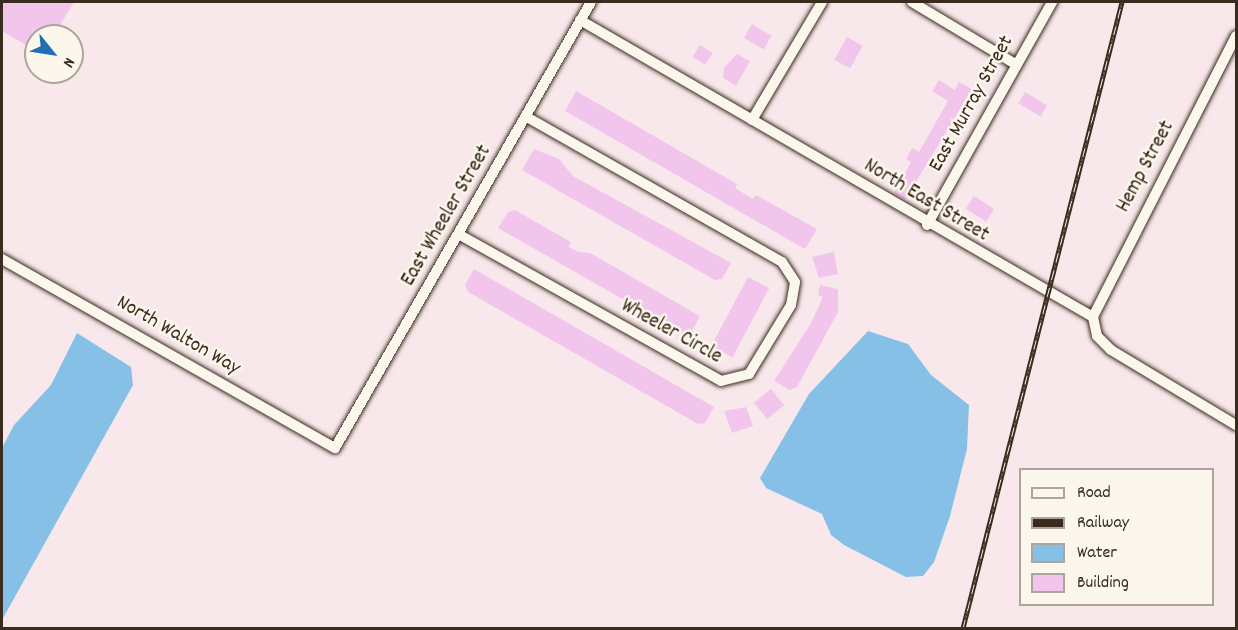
<!DOCTYPE html>
<style>
body{margin:0}
#map{position:relative;width:1238px;height:630px;overflow:hidden;background:#f8e8ec;font-family:Dekko,sans-serif}
div>[style]{position:absolute}
[style*='--x']{left:calc(var(--x)*1px);top:calc(var(--y)*1px);width:calc(var(--w)*1px);rotate:calc(var(--a)*1deg)}
.water>*{inset:0;background:#87c0e6}
.building>*{inset:0;background:#f2c6ec;transform-origin:0 0}
.roads{filter:drop-shadow(0 0 2px #3b2a1e) drop-shadow(0 0 2px #3b2a1e)}
.street>*{height:10px;margin:-5px;padding:0 5px;transform-origin:5px;border-radius:5px;background:#fbf7ec}
.rail>*{height:5px;margin-top:-2.5px;transform-origin:0;background:repeating-linear-gradient(90deg,#fbf7ec 0 9px,#3b2a1e 0 18px);box-sizing:border-box;border-block:2px solid #3b2a1e}
span{translate:-50% -50%;white-space:nowrap;text-align:center;line-height:1.15;-webkit-text-stroke:5px #fbf7ec;paint-order:stroke}
.street-label{font-size:21px;color:#3b2a1e}
.frame{position:absolute;inset:0;border:3px solid #3b2a1e;pointer-events:none}
.legend{position:absolute;left:1019px;top:468px;width:195px;height:138px;box-sizing:border-box;background:#fbf7ec;border:2px solid #aea59a;margin:0;padding:8px 10px;list-style:none;font-size:18px;color:#3b2a1e}
.legend li{display:flex;align-items:center;gap:12px;height:30px}
.legend b{width:30px;border:2px solid #aea59a}
.north{position:absolute;left:24px;top:24px;width:60px;height:60px;box-sizing:border-box;background:#fbf7ec;border:2px solid #aea59a;border-radius:50%;rotate:120deg;font-size:16px;font-weight:700;line-height:24px;text-align:center;color:#3b2a1e}
.north::after{content:'';display:block;margin:auto;width:21px;height:27px;background:#1f6fb2;clip-path:polygon(50% 0,100% 100%,50% 72%,0 100%)}
</style>
<div id="map">
<div class="water">
<div style="clip-path:polygon(868px 331px,908px 344px,931px 375px,969px 405px,967px 449px,950px 516px,934px 562px,923px 576px,906px 577px,844px 545px,831px 535px,822px 514px,766px 488px,760px 478px,809px 394px)"></div>
<div style="clip-path:polygon(77px 333px,131px 367px,133px 385px,2px 620px,2px 448px,14px 425px,51px 385px)"></div>
</div>
<div class="building">
<div style="clip-path:polygon(2px 2px,74px 2px,53px 36px,36px 36px,36px 51px,2px 31px)"></div>
<div style="left:752px;top:24px;width:23px;height:16px;rotate:31deg"></div>
<div style="left:847px;top:37px;width:18px;height:26px;rotate:29deg"></div>
<div style="left:700px;top:45px;width:15px;height:14px;rotate:32deg"></div>
<div style="clip-path:polygon(737px 54px,750px 61px,736px 86px,723px 78px,724px 68px)"></div>
<div style="clip-path:polygon(939px 80px,955px 90px,959px 82px,972px 89px,905px 200px,894px 193px,911px 162px,906px 159px,912px 148px,919px 152px,948px 101px,932px 91px)"></div>
<div style="clip-path:polygon(576px 91px,737px 184px,735px 188px,753px 199px,756px 195px,817px 229px,805px 249px,565px 111px)"></div>
<div style="left:1025px;top:92px;width:26px;height:13px;rotate:31deg"></div>
<div style="clip-path:polygon(534px 149px,559px 159px,573px 176px,731px 263px,722px 279px,715px 280px,522px 170px)"></div>
<div style="left:974px;top:196px;width:24px;height:15px;rotate:33deg"></div>
<div style="clip-path:polygon(515px 210px,571px 242px,569px 247px,579px 252px,590px 253px,700px 316px,689px 337px,498px 228px,508px 212px)"></div>
<div style="clip-path:polygon(834px 252px,838px 274px,819px 278px,812px 257px)"></div>
<div style="clip-path:polygon(474px 269px,714px 407px,705px 423px,698px 424px,468px 292px,465px 285px)"></div>
<div style="left:748px;top:277px;width:24px;height:78px;rotate:28deg"></div>
<div style="clip-path:polygon(820px 285px,838px 289px,838px 312px,797px 387px,790px 390px,774px 381px,811px 323px,823px 297px,818px 295px)"></div>
<div style="left:771px;top:389px;width:21px;height:22px;rotate:51deg"></div>
<div style="clip-path:polygon(746px 407px,753px 426px,732px 433px,724px 411px)"></div>
</div>
<div class="roads">
<div class="street">
<div style="--x:912;--y:2;--w:120;--a:31"></div>
<div style="--x:580;--y:20;--w:593;--a:30.07"></div>
<div style="--x:1236;--y:36;--w:315;--a:117"></div>
<div style="--x:1093;--y:317;--w:19;--a:78"></div>
<div style="--x:1097;--y:336;--w:20;--a:45"></div>
<div style="--x:1111;--y:350;--w:146;--a:31"></div>
<div style="--x:752;--y:120;--w:137;--a:-59.3"></div>
<div style="--x:927;--y:225;--w:256;--a:-60.7"></div>
<div style="--x:460;--y:235;--w:299;--a:29.2"></div>
<div style="--x:721;--y:381;--w:29;--a:-14"></div>
<div style="--x:749;--y:374;--w:81;--a:-58.7"></div>
<div style="--x:791;--y:305;--w:23;--a:-80"></div>
<div style="--x:795;--y:282;--w:24;--a:-123"></div>
<div style="--x:782;--y:262;--w:293;--a:-150.4"></div>
<div style="--x:2;--y:259;--w:383;--a:29.6"></div>
<div style="--x:335;--y:448;--w:514;--a:-60.14"></div>
</div>
</div>
<div class="rail">
<div style="--x:963;--y:628;--w:646;--a:-75.75"></div>
</div>
<div class="street-label">
<span style="left:972px;top:104px;rotate:-61deg">East Murray Street</span>
<span style="left:1146px;top:167px;rotate:-62deg">Hemp Street</span>
<span style="left:926px;top:201px;rotate:31deg">North East Street</span>
<span style="left:447px;top:216px;rotate:-60deg">East Wheeler Street</span>
<span style="left:671px;top:332px;rotate:29deg">Wheeler Circle</span>
<span style="left:178px;top:336px;rotate:30deg">North Walton Way</span>
</div>
<div class="frame"></div>
<ul class="legend">
<li><b style="height:8px;background:#fbf7ec"></b>Road</li>
<li><b style="height:8px;background:#3b2a1e"></b>Railway</li>
<li><b style="height:16px;background:#87c0e6"></b>Water</li>
<li><b style="height:16px;background:#f2c6ec"></b>Building</li>
</ul>
<div class="north">N</div>
</div>
